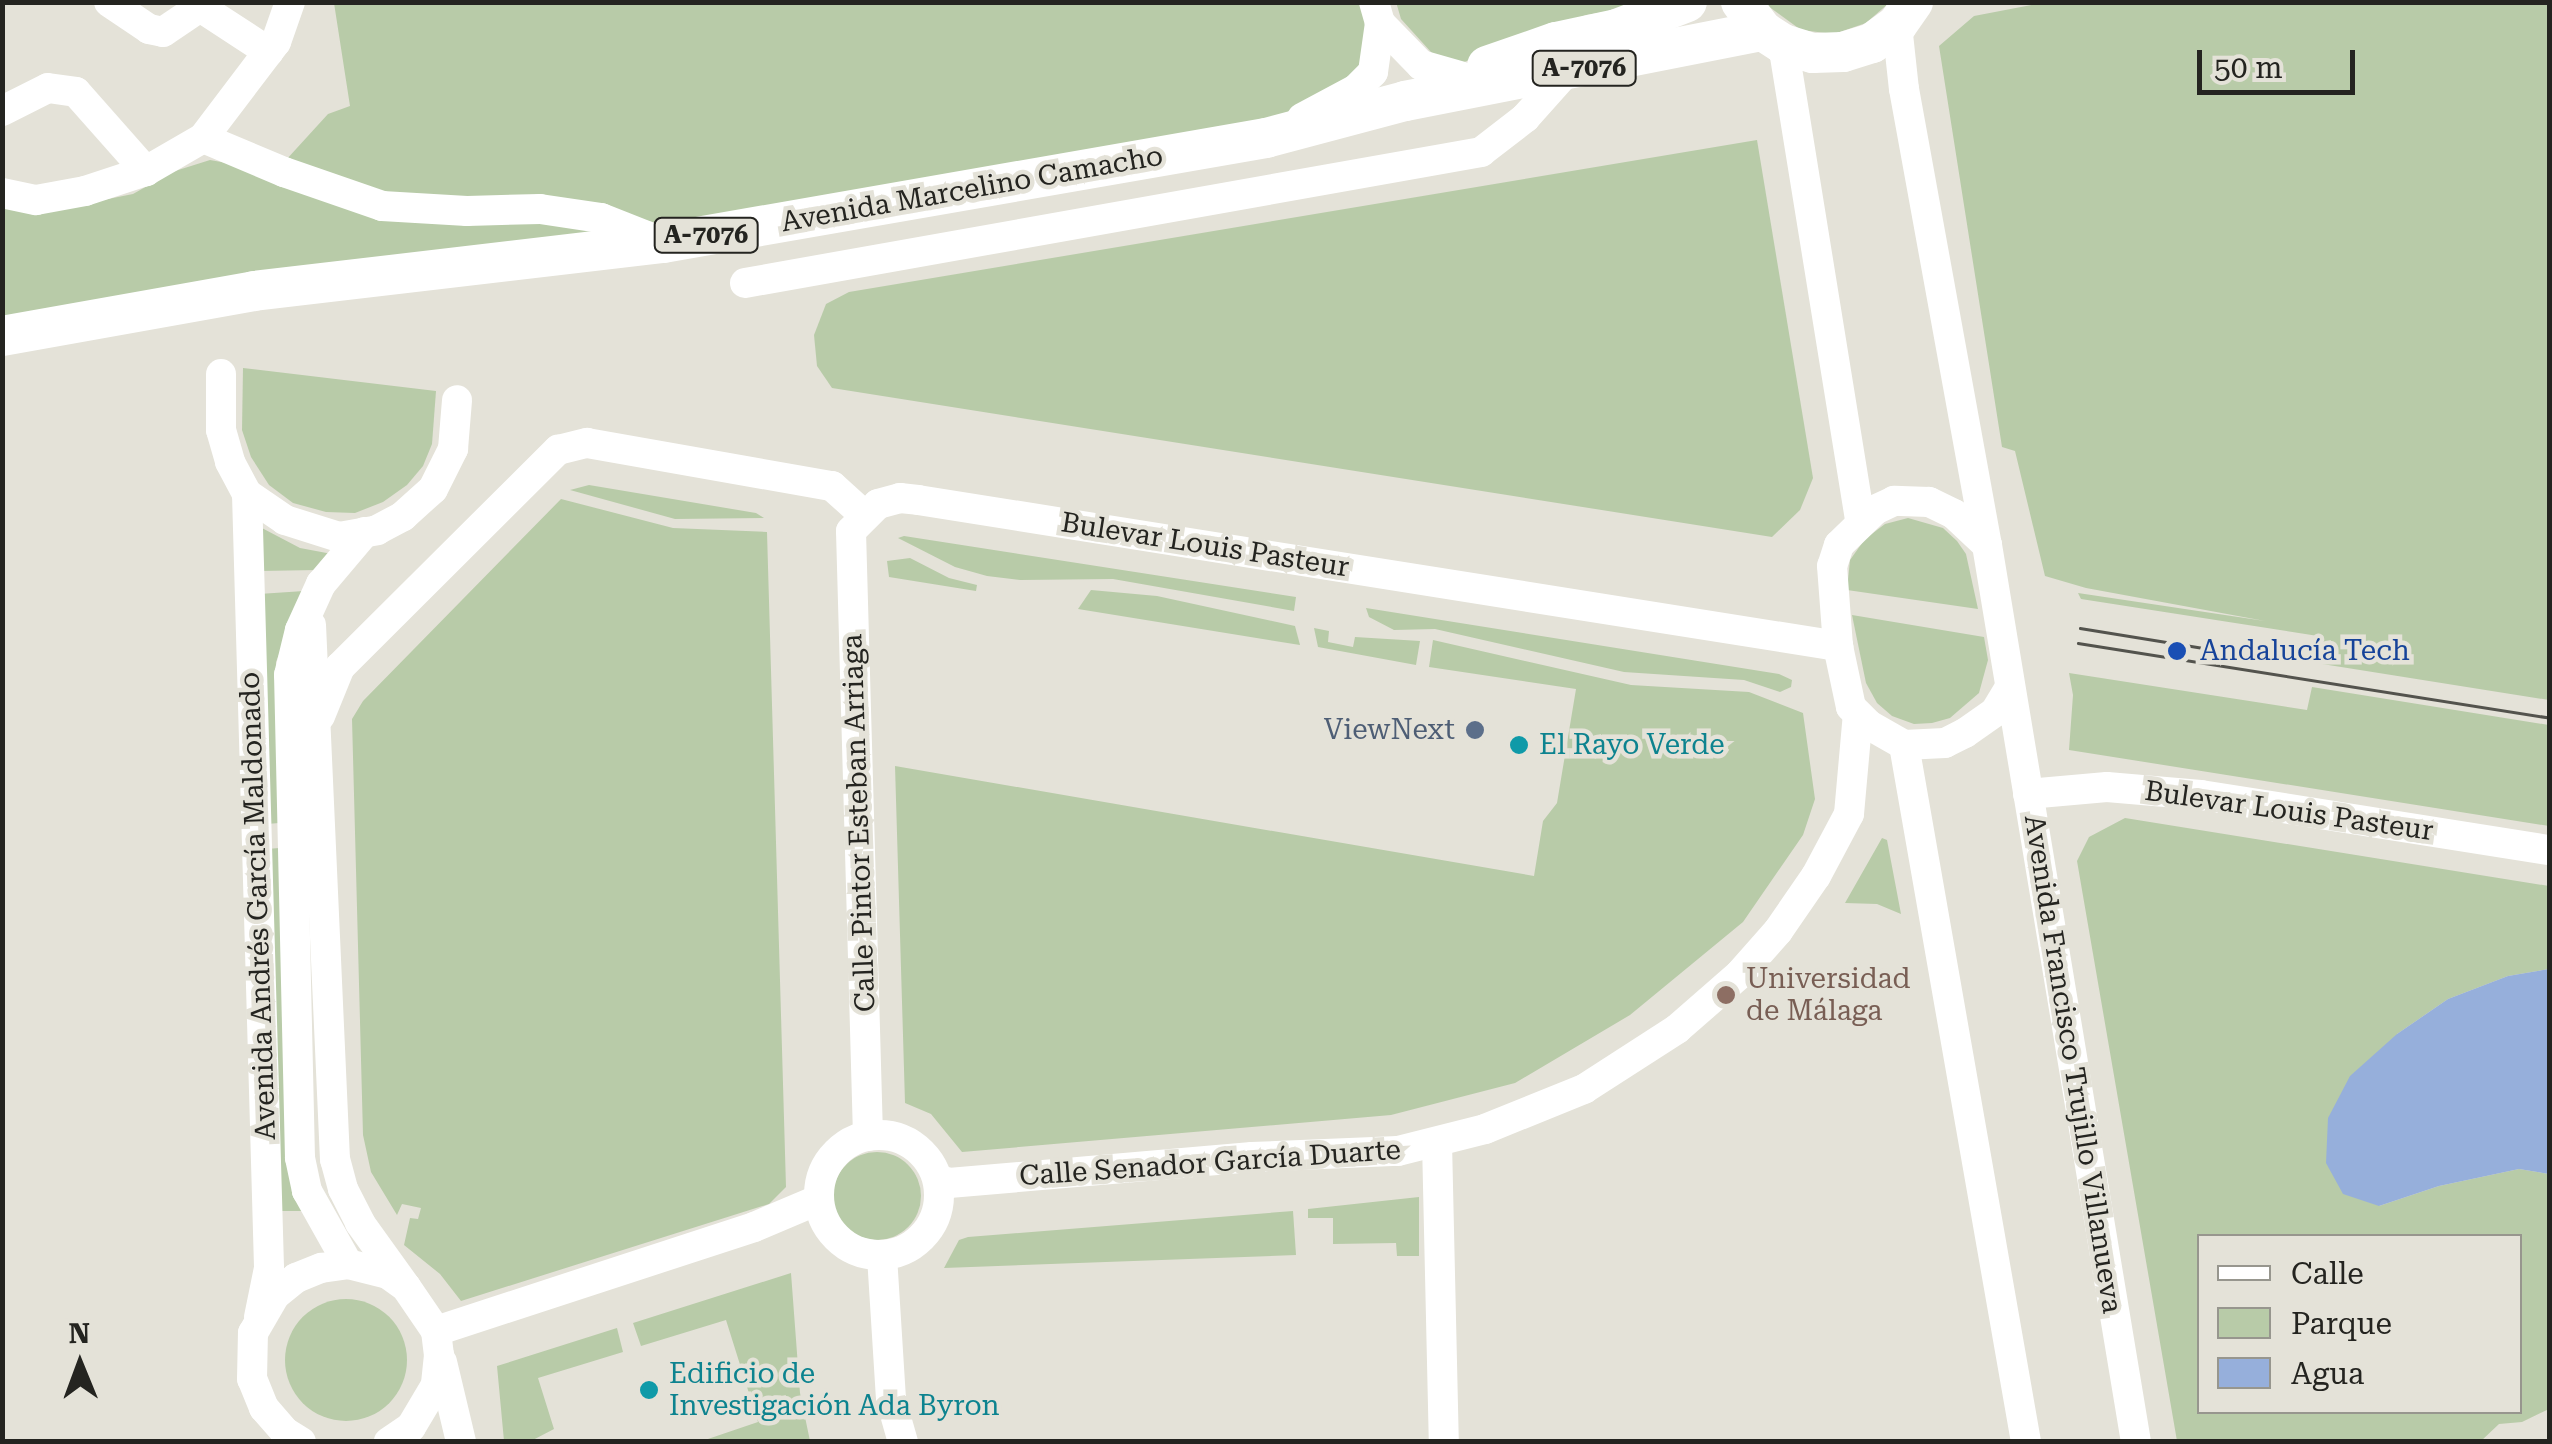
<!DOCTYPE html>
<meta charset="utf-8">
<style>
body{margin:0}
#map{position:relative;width:2552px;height:1444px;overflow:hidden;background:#e4e2d8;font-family:"Roboto Serif",serif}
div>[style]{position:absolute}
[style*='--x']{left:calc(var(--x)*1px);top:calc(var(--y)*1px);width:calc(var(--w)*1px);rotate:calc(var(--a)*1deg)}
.green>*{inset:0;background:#b8cba8}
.round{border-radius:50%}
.water>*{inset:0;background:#96afdb}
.minor>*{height:30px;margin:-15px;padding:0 15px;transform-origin:15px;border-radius:15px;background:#fff}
.minor>.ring{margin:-15px;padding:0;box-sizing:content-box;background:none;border:30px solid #fff;border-radius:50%}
.major>*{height:40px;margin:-20px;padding:0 20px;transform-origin:20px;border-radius:20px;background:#fff}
.tram>*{height:2.5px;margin:-1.25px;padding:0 1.25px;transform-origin:1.25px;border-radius:1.25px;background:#53534d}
.dots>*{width:28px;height:28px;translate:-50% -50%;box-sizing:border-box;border:5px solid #e4e2d8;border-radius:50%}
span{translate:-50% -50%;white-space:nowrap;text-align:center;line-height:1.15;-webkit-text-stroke:9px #e4e2d8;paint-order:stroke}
.shield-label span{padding:2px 8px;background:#e4e2d8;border:2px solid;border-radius:8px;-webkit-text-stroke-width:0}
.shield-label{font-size:25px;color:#242420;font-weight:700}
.street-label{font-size:28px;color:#242420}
.transit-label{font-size:28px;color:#164399}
.left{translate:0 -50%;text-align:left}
.service-label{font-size:28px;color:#4e5e75}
.right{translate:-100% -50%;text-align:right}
.culture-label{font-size:28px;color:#0d838f}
.education-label{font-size:28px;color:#785e54}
.frame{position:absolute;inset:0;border:5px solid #242420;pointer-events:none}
.legend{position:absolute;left:2197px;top:1234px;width:325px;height:180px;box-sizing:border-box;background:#e4e2d8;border:2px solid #97968e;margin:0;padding:12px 18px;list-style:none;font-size:30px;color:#242420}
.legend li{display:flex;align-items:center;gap:20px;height:50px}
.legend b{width:50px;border:2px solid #97968e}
.north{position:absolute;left:30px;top:1314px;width:100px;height:100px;-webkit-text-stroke:8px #e4e2d8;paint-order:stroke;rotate:359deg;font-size:28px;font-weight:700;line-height:40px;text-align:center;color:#242420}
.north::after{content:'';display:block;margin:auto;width:35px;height:45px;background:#242420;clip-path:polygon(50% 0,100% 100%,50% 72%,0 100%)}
.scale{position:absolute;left:2197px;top:50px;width:158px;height:45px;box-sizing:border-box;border:5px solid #242420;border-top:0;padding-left:12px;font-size:30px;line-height:35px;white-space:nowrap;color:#242420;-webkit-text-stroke:8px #e4e2d8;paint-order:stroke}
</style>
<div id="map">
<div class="green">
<div style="clip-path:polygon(1396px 2px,1659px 3px,1586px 15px,1459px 64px,1441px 63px,1401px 19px)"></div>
<div style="clip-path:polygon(2047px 2px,2549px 3px,2549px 700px,2316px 663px,2318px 636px,2081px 599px,2078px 593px,2265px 621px,2086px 588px,2045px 576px,2015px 451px,2002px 447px,1939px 46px,1974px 16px)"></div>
<div style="clip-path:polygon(334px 3px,1361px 3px,1368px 23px,1361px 70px,1262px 130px,682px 230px,630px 216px,388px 195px,286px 160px,328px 114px,350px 106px)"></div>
<div style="clip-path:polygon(1764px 3px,1889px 3px,1866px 23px,1834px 34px,1801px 30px)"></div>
<div style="clip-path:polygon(1757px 140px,1813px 478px,1800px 510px,1772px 537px,832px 388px,817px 366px,814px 335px,826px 304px,849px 292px)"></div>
<div style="clip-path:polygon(210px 160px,588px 228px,595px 237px,3px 325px,3px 208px,33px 214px,133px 194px,172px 172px)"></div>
<div style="clip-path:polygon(243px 368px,436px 391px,432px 444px,423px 466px,407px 485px,383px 502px,355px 513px,326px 512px,293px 503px,269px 485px,251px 457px,242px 430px)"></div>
<div style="clip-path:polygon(589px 485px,756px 513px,764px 518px,675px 519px,570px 490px)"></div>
<div style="clip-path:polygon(561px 499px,673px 528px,767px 532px,786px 1187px,769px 1204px,461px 1301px,440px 1274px,404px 1245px,410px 1218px,418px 1219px,421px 1208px,402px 1204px,397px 1215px,371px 1172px,363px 1135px,352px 719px,363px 701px)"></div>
<div style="clip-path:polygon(1908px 518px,1943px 528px,1957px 541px,1966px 554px,1978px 609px,1847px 590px,1850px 560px,1865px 539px,1885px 524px)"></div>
<div style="clip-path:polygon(260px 527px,300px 548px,332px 554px,317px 570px,259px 571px)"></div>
<div style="clip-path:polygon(904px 536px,1296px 597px,1294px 611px,1113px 579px,1020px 580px,987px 576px,955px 567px,898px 538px)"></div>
<div style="clip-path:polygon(910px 558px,949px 578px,977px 585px,976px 591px,889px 577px,887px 561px)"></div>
<div style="clip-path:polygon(1091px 590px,1157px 596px,1295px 626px,1300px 645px,1078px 609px)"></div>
<div style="clip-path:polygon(304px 591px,276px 662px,279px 823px,267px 824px,259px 594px)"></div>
<div style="clip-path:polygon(1366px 608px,1779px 674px,1792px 680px,1791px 687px,1780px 692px,1744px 680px,1624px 672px,1435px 629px,1394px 630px,1369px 617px)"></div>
<div style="clip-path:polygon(1852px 615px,1984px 637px,1988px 660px,1979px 693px,1950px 718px,1932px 723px,1914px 724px,1892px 716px,1877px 703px,1866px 683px)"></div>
<div style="clip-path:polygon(1314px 628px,1329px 631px,1328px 642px,1353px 647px,1355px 637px,1420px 641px,1416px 665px,1318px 647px)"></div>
<div style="clip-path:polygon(1433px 640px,1631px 685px,1749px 692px,1803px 713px,1815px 799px,1803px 835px,1743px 922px,1630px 1015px,1515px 1083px,1391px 1115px,962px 1152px,931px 1114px,905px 1103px,895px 766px,1534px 876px,1543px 821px,1557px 803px,1576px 689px,1429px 667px)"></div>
<div style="clip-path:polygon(2069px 673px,2307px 710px,2312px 687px,2549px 725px,2549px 826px,2069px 750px,2073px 695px)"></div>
<div style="clip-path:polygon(evenodd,2125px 818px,2549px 886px,2549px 969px,2508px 976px,2448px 999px,2397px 1034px,2379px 1206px,2439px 1186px,2519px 1169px,2549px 1174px,2549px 1409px,2522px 1422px,2499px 1424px,2481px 1441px,2177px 1441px,2077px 861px,2089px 837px,2125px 818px,2200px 1236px,2520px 1236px,2520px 1412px,2200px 1412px,2200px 1236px)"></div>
<div style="clip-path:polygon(1882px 838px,1887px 840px,1901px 914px,1877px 904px,1845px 903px)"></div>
<div style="clip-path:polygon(279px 848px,306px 1211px,280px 1211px,267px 849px)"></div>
<div class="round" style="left:833px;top:1152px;width:88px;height:88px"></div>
<div style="clip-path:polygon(1419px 1197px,1419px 1256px,1397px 1256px,1396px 1243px,1333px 1244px,1333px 1218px,1308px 1218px,1308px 1209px)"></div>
<div style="clip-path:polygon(1293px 1211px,1296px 1255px,944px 1268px,959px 1240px,968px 1237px)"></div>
<div style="clip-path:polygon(791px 1273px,800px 1393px,810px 1441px,702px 1441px,758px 1422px,726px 1320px,641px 1346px,633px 1323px)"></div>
<div class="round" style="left:285px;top:1299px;width:122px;height:122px"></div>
<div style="clip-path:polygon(617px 1328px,623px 1352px,538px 1378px,554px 1429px,531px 1441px,504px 1441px,497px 1366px)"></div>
</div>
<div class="water">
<div style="clip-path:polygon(2549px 969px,2549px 1174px,2519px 1169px,2439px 1186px,2379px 1206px,2343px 1194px,2326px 1163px,2328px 1118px,2350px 1076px,2397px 1034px,2448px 999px,2508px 976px)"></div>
</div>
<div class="minor">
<div style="--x:109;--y:2;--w:48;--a:34"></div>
<div style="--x:149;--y:29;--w:14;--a:12"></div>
<div style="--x:163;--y:32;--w:45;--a:-34"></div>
<div style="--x:200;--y:7;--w:82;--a:33.1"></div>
<div style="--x:1380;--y:23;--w:59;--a:45.7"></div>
<div style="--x:1421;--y:65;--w:41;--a:15.8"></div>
<div style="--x:1897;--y:25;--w:64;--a:83.8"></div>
<div style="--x:1904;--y:89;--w:463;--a:79.7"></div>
<div style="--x:1987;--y:545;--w:909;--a:80.57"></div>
<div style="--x:1783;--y:44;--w:482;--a:80.8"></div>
<div style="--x:2;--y:111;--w:51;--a:-26.6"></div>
<div style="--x:48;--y:88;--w:28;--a:8"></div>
<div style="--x:76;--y:92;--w:106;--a:48.5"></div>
<div style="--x:1302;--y:118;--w:61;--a:-28.2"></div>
<div style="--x:1356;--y:89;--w:24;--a:-45"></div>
<div style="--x:1373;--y:72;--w:49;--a:-81.9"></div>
<div style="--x:1380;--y:23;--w:22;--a:-106"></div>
<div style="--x:203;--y:138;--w:88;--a:22.8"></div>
<div style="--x:284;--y:172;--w:104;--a:19.1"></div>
<div style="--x:382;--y:206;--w:85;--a:3.4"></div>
<div style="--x:467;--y:211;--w:73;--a:-1.6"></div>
<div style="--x:540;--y:209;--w:62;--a:8.4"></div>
<div style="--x:601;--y:218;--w:66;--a:21.5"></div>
<div style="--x:2;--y:193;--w:35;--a:12"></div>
<div style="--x:36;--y:200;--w:50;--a:-10.4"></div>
<div style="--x:85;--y:191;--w:64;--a:-18.2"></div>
<div style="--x:146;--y:171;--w:66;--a:-30.1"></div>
<div style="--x:203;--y:138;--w:121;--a:-52.8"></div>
<div style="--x:276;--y:42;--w:42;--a:-70.7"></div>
<div style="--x:745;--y:283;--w:748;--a:-10.09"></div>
<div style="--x:1481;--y:152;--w:56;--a:-37.7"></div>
<div style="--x:1525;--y:118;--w:63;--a:-48.2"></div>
<div style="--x:221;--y:374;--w:56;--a:90"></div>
<div style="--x:221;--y:430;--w:33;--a:74"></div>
<div style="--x:230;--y:462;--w:36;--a:62"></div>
<div style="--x:247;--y:494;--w:46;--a:34.4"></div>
<div style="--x:285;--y:520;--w:57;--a:17.5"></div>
<div style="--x:339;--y:537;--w:39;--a:-10"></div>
<div style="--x:377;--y:530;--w:30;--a:-28"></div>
<div style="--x:403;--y:516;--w:40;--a:-42"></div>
<div style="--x:433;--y:489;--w:45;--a:-63.4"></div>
<div style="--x:453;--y:449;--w:49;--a:-85.3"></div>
<div style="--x:247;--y:494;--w:774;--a:88.37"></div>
<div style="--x:269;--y:1268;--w:50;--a:101.5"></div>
<div style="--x:1987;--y:545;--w:45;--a:-136.8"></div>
<div style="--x:1954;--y:514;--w:28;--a:-154"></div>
<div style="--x:1929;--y:502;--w:35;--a:-178"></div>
<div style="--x:1894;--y:501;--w:21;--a:155"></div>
<div style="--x:1875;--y:510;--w:50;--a:135.8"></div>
<div style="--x:1839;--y:545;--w:22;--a:108"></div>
<div style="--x:1832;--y:566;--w:80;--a:85.7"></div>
<div style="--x:1838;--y:646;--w:62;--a:78"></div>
<div style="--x:1851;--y:707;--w:25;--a:45"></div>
<div style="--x:1869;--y:725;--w:40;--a:29.7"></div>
<div style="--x:1904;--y:745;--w:41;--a:-2.8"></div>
<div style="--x:1945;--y:743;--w:22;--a:-27"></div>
<div style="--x:1965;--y:733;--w:37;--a:-35"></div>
<div style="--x:1995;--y:712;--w:29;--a:-59"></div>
<div style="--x:311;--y:625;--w:535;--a:87.43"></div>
<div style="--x:335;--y:1159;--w:31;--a:75"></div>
<div style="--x:343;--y:1189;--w:38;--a:63"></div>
<div style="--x:360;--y:1223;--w:79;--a:54.3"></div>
<div style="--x:320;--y:716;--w:53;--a:-67.8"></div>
<div style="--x:340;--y:667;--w:308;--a:-44.9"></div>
<div style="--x:558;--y:450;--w:30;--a:-14"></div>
<div style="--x:587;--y:443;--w:249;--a:10"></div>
<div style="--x:832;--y:486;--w:42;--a:42.1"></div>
<div style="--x:1904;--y:745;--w:708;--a:80.07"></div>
<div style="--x:2028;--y:794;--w:79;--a:-5.1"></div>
<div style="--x:2107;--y:787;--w:94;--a:4.9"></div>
<div style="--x:2201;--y:795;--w:353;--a:9"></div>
<div class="ring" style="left:819px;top:1135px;width:90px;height:90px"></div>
<div style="--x:868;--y:1136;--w:605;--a:-91.61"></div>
<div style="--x:851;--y:531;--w:38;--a:-45"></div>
<div style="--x:878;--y:504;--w:23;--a:-15"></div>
<div style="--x:900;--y:498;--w:18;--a:6"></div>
<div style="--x:918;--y:500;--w:932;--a:9.02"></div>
<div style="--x:1437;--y:1142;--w:300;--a:88.7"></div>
<div style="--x:938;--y:1179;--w:12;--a:20"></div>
<div style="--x:949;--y:1183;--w:304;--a:-4.9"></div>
<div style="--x:1252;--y:1157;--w:146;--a:-2.4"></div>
<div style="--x:1398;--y:1151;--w:90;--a:-14.2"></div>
<div style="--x:1485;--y:1129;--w:107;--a:-22"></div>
<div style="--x:1584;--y:1089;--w:111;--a:-32.8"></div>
<div style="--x:1677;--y:1029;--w:84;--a:-41.1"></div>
<div style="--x:1740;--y:974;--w:57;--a:-48.5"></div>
<div style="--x:1778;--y:931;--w:67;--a:-55.4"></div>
<div style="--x:1816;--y:876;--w:70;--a:-62"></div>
<div style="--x:1849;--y:814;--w:100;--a:-84.9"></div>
<div style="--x:882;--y:1256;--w:144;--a:86.4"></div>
<div style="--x:891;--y:1400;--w:44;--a:74.1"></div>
<div style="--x:348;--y:1264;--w:84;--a:-119.3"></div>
<div style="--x:307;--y:1191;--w:34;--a:-102"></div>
<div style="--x:300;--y:1158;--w:483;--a:-91.3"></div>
<div style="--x:289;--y:675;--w:46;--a:-76.3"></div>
<div style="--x:300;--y:630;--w:51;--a:-65.5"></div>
<div style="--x:321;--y:584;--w:68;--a:-49.8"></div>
<div style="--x:436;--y:1331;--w:335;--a:-18.1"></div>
<div style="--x:754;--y:1227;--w:69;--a:-22.9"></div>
<div style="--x:442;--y:1362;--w:82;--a:76.6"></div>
<div style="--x:301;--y:1442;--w:19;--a:-148"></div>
<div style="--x:285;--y:1432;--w:32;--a:-131"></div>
<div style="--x:264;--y:1408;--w:31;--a:-112"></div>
<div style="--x:252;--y:1379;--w:46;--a:-88.8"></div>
<div style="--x:253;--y:1333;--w:44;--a:-59.9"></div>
<div style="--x:275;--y:1295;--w:27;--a:-39"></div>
<div style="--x:296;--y:1278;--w:27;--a:-22"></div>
<div style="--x:321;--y:1268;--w:27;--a:-8"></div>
<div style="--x:348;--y:1264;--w:41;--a:14"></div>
<div style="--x:388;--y:1274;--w:22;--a:36"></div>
<div style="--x:406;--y:1287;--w:53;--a:55.7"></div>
<div style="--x:436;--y:1331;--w:24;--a:83"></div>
<div style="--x:439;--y:1355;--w:30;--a:96"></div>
<div style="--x:436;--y:1385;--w:49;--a:120.8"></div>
<div style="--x:411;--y:1427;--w:27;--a:146"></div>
</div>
<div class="major">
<div style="--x:1741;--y:2;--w:36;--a:53"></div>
<div style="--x:1763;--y:31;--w:24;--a:33"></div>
<div style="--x:1783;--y:44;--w:31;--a:17"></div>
<div style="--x:1813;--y:53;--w:30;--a:-2"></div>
<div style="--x:1843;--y:52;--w:30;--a:-17"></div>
<div style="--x:1872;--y:43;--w:31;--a:-36"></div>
<div style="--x:1897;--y:25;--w:28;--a:-55"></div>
<div style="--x:1487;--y:66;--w:73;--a:-19.2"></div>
<div style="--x:1556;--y:42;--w:62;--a:-12"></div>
<div style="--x:1617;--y:29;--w:75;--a:-21.1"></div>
<div style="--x:2;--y:336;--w:256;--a:-10.1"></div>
<div style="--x:254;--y:291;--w:412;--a:-6.7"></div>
<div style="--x:663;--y:243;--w:612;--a:-9.88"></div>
<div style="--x:1266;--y:138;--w:144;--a:-14.9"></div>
<div style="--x:1405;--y:101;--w:365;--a:-11.1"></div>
</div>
<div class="tram">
<div style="--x:2080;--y:628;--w:201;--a:9.2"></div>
<div style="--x:2078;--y:643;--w:478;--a:9"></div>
</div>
<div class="dots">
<div style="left:2177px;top:651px;background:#1a4fb4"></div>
<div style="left:1475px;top:730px;background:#5c6f8a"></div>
<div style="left:1519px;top:745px;background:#0f9aa8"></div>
<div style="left:1726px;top:995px;background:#8d6e63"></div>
<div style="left:649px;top:1390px;background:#0f9aa8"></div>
</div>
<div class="shield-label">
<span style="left:1584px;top:68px">A-7076</span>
<span style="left:706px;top:235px">A-7076</span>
</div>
<div class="street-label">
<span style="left:972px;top:189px;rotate:-10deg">Avenida Marcelino Camacho</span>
<span style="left:1205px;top:545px;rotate:9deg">Bulevar Louis Pasteur</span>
<span style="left:2289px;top:811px;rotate:8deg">Bulevar Louis Pasteur</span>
<span style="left:859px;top:823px;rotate:-92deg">Calle Pintor Esteban Arriaga</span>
<span style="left:258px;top:906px;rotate:-92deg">Avenida Andrés García Maldonado</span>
<span style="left:2073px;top:1064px;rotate:81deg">Avenida Francisco Trujillo Villanueva</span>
<span style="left:1210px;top:1163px;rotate:-4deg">Calle Senador García Duarte</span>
</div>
<div class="transit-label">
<span class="left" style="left:2200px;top:651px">Andalucía Tech</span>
</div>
<div class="service-label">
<span class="right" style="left:1455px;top:730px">ViewNext</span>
</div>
<div class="culture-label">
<span class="left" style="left:1539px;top:745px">El Rayo Verde</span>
<span class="left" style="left:669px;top:1390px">Edificio de<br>Investigación Ada Byron</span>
</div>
<div class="education-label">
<span class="left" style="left:1746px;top:995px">Universidad<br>de Málaga</span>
</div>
<div class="frame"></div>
<ul class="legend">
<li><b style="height:12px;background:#fff"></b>Calle</li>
<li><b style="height:28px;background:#b8cba8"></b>Parque</li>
<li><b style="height:28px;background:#96afdb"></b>Agua</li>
</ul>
<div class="north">N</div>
<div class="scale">50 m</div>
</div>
